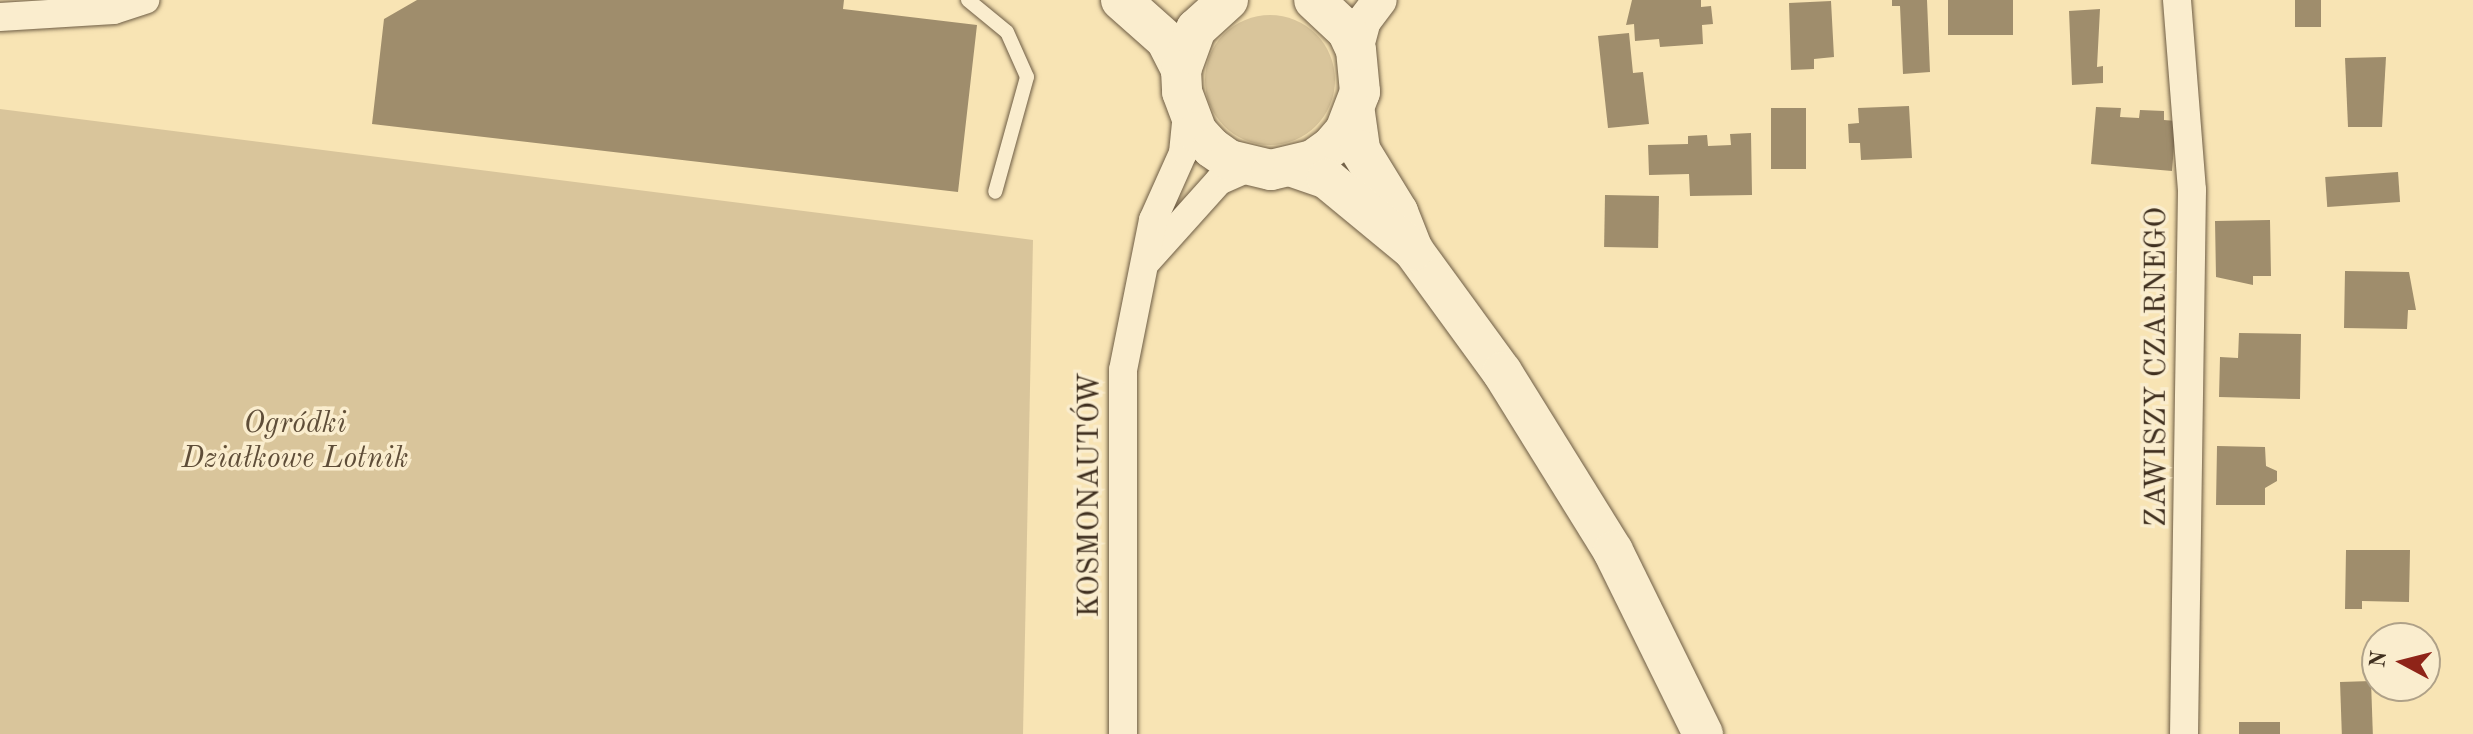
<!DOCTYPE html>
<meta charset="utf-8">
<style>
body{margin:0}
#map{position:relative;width:2473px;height:734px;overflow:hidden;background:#f8e4b4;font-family:"Old Standard TT",serif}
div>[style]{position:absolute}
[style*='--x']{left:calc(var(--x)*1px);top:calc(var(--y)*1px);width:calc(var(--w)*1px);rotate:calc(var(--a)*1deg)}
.green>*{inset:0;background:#d9c59b}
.round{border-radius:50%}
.building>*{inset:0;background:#9f8d6c;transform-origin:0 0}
.roads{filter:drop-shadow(0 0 2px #6d5c44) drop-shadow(0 0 2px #6d5c44)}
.service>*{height:14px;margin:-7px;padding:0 7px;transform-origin:7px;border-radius:7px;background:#faedce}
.minor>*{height:28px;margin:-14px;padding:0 14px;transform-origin:14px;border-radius:14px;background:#faedce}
.tertiary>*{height:34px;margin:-17px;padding:0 17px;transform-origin:17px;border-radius:17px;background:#faedce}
.secondary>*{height:40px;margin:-20px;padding:0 20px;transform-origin:20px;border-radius:20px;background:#faedce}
span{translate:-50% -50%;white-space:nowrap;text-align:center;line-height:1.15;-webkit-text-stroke:7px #faedce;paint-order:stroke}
.street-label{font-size:30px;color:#3f2f1f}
.park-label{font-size:30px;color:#5e4d38;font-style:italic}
.north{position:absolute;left:2361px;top:622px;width:80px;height:80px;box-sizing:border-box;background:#faedce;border:2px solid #afa188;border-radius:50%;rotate:277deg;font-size:22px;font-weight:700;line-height:32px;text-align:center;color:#3f2f1f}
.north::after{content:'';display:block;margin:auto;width:28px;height:36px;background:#8f2418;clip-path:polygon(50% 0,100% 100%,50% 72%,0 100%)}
</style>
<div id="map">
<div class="green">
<div class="round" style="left:1205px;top:15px;width:130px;height:130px"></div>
<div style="clip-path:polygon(0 109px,1033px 240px,1023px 734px,0 734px)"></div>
</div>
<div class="building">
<div style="clip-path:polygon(417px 0,844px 0,843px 9px,977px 25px,958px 192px,372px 124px,384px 19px)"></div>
<div style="clip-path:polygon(1632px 0,1701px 0,1701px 7px,1711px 6px,1713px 24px,1702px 25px,1703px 44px,1660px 47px,1659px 39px,1635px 41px,1634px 24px,1626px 25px)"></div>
<div style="clip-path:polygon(1892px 0,1927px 0,1930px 72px,1903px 74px,1900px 6px,1892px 6px)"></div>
<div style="left:1948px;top:0;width:65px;height:35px"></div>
<div style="left:2295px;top:0;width:26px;height:27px"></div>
<div style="clip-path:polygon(1831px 1px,1834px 57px,1814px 59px,1814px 69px,1791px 70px,1789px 3px)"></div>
<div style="clip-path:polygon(2100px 9px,2097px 67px,2103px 66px,2103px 83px,2072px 85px,2069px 11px)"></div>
<div style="clip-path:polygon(1629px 33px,1633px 73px,1643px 72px,1649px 124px,1608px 128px,1598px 36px)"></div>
<div style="clip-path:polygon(2386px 57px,2382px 127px,2348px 127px,2345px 58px)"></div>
<div style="clip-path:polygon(1909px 106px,1912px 158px,1861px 160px,1860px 143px,1849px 143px,1848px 124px,1859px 123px,1858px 108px)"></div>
<div style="clip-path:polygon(2096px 107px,2121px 108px,2120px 117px,2139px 118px,2140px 110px,2164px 111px,2164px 120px,2176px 121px,2172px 171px,2091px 164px)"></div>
<div style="left:1771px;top:108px;width:35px;height:61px"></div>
<div style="clip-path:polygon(1751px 133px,1752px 195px,1690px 196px,1689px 174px,1649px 175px,1648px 145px,1688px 144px,1688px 136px,1707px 135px,1708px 146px,1731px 145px,1730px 134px)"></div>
<div style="left:2398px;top:172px;width:30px;height:73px;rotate:86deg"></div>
<div style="left:1605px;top:195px;width:54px;height:52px;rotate:1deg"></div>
<div style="clip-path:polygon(2270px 220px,2271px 276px,2253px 276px,2253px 285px,2216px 277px,2215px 221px)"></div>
<div style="clip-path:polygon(2345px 271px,2409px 272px,2416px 310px,2408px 310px,2407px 329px,2344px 328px)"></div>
<div style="clip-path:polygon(2239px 333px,2301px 334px,2300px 399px,2219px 397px,2220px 357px,2238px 358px)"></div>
<div style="clip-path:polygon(2217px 446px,2265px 447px,2266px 466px,2277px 471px,2277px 481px,2265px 488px,2265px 505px,2216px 505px)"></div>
<div style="clip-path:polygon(2346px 550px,2410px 550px,2409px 602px,2362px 601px,2362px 609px,2345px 609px)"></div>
<div style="left:2371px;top:681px;width:53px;height:31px;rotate:88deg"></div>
<div style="left:2239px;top:722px;width:41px;height:12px"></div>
</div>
<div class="roads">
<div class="service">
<div style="--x:968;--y:0;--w:50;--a:39.4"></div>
<div style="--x:1007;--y:32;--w:49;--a:66"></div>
<div style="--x:1027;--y:77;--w:119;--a:105.5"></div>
</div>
<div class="minor">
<div style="--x:2177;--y:0;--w:191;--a:85.5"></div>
<div style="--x:2192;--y:190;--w:544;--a:90.84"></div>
<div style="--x:0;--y:17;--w:114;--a:-3.5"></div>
<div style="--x:114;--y:10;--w:33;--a:-18"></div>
<div style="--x:1148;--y:260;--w:106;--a:-48.1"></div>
<div style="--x:1219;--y:181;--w:34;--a:-24"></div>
<div style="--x:1123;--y:734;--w:364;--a:-90"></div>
<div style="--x:1123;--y:370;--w:153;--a:-78.7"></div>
<div style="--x:1153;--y:220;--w:73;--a:-65.9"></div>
<div style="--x:1183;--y:153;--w:40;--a:-84.3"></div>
</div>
<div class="tertiary">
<div style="--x:1356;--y:50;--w:30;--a:-75"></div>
<div style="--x:1364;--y:21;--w:26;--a:-53"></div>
</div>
<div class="secondary">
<div style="--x:1121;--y:0;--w:60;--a:41.6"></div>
<div style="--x:1166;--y:40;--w:34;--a:63"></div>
<div style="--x:1228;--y:0;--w:43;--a:137.8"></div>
<div style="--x:1196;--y:29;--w:44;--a:110.1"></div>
<div style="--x:1181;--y:70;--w:22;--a:87"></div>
<div style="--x:1182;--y:92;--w:43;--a:69.4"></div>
<div style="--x:1197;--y:132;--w:22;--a:47"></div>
<div style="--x:1212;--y:148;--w:21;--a:35"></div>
<div style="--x:1229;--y:160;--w:43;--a:13.4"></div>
<div style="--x:1271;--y:170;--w:43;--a:-13.4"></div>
<div style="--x:1313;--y:160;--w:22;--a:-36"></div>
<div style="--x:1331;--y:147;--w:21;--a:-49"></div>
<div style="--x:1345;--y:131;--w:42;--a:-69"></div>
<div style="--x:1360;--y:92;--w:42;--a:-95.4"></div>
<div style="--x:1356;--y:50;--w:21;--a:-115"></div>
<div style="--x:1347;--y:31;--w:45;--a:-136.8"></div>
<div style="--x:1355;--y:113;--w:37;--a:82"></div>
<div style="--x:1360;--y:150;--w:73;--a:58.5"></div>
<div style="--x:1398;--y:212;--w:41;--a:68.5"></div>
<div style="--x:1413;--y:250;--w:151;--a:53.9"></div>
<div style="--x:1502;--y:372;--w:211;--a:58.2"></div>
<div style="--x:1613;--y:551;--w:204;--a:63.8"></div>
<div style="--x:1293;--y:167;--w:36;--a:19"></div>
<div style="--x:1327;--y:179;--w:112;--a:39.5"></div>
</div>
</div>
<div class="street-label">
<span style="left:2157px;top:367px;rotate:-90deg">ZAWISZY CZARNEGO</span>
<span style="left:1090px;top:495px;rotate:-90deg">KOSMONAUTÓW</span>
</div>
<div class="park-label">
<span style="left:295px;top:441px">Ogródki<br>Działkowe Lotnik</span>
</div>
<div class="north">N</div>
</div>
